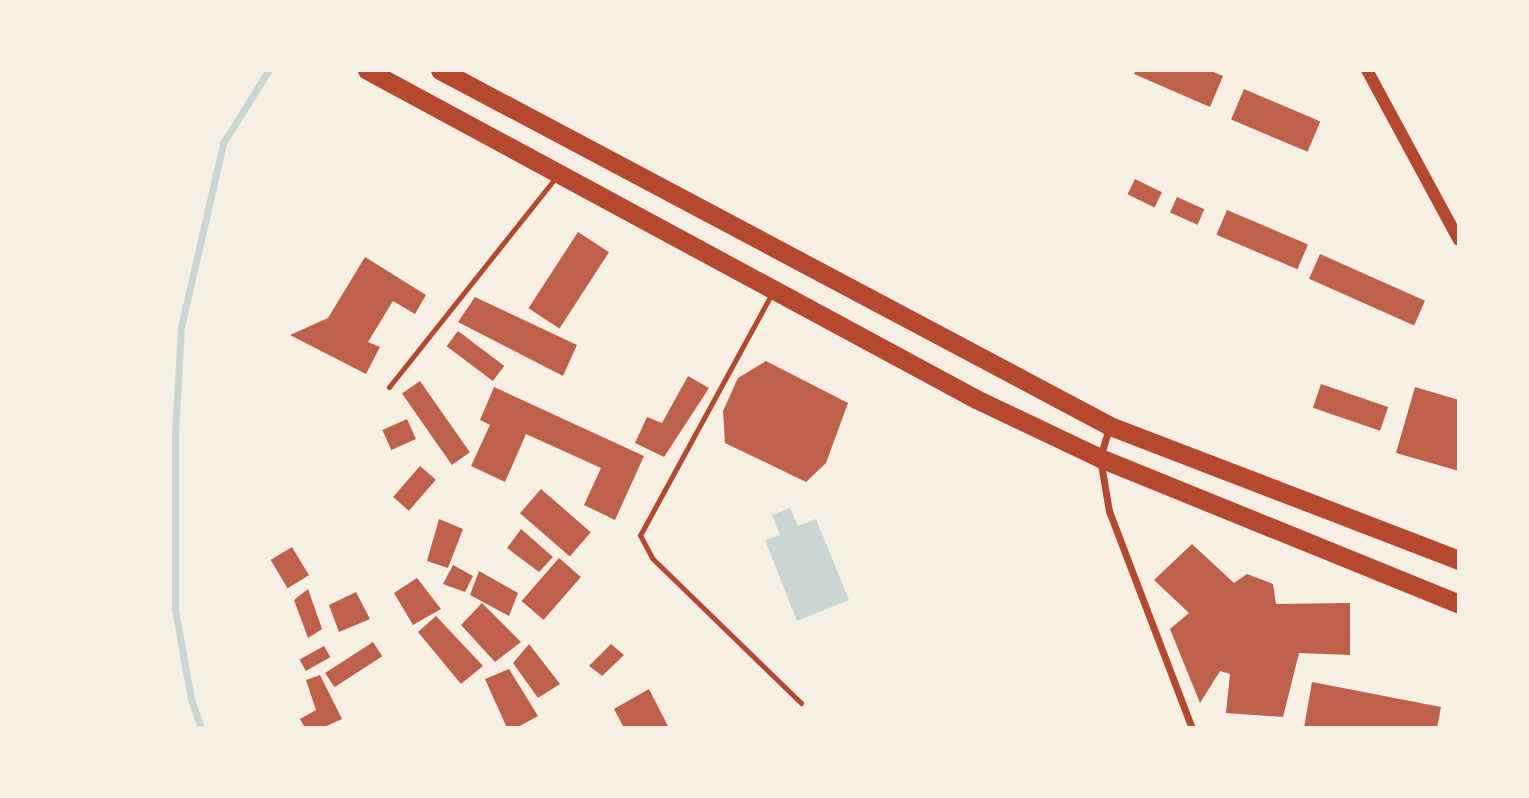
<!DOCTYPE html>
<style>
body{margin:0}
#map{position:relative;width:1529px;height:798px;overflow:hidden;background:#f6efe4;font-family:"Libre Baskerville",serif}
div>[style]{position:absolute}
[style*='--x']{left:calc(var(--x)*1px);top:calc(var(--y)*1px);width:calc(var(--w)*1px);rotate:calc(var(--a)*1deg)}
.water>*{inset:0;background:#c9d6d2}
.stream>*{height:7px;margin:-3.5px;padding:0 3.5px;transform-origin:3.5px;border-radius:3.5px;background:#c9d6d2}
.building>*{inset:0;background:#bf614a;transform-origin:0 0}
.service>*{height:5px;margin:-2.5px;padding:0 2.5px;transform-origin:2.5px;border-radius:2.5px;background:#b5482f}
.minor>*{height:7px;margin:-3.5px;padding:0 3.5px;transform-origin:3.5px;border-radius:3.5px;background:#b5482f}
.tertiary>*{height:12px;margin:-6px;padding:0 6px;transform-origin:6px;border-radius:6px;background:#b5482f}
.trunk>*{height:19px;margin:-9.5px;padding:0 9.5px;transform-origin:9.5px;border-radius:9.5px;background:#b5482f}
span{translate:-50% -50%;white-space:nowrap;text-align:center;line-height:1.15;-webkit-text-stroke:7px #f6efe4;paint-order:stroke}
.frame{position:absolute;inset:0;border:72px solid #f6efe4;pointer-events:none}
</style>
<div id="map">
<div class="water">
<div style="clip-path:polygon(790px 508px,798px 526px,816px 519px,849px 600px,797px 621px,765px 540px,780px 535px,772px 515px)"></div>
</div>
<div class="stream">
<div style="--x:201;--y:728;--w:31;--a:-109"></div>
<div style="--x:191;--y:699;--w:91;--a:-100.1"></div>
<div style="--x:175;--y:609;--w:175;--a:-90"></div>
<div style="--x:175;--y:434;--w:107;--a:-86.8"></div>
<div style="--x:181;--y:327;--w:189;--a:-77.1"></div>
<div style="--x:223;--y:143;--w:86;--a:-57.8"></div>
</div>
<div class="building">
<div style="clip-path:polygon(1136px 70px,1208px 70px,1223px 76px,1210px 107px,1134px 74px)"></div>
<div style="left:1244px;top:89px;width:83px;height:33px;rotate:23deg"></div>
<div style="left:1135px;top:179px;width:30px;height:17px;rotate:26deg"></div>
<div style="left:1177px;top:197px;width:30px;height:17px;rotate:24deg"></div>
<div style="left:1227px;top:210px;width:88px;height:27px;rotate:23deg"></div>
<div style="left:578px;top:232px;width:37px;height:91px;rotate:33deg"></div>
<div style="left:1320px;top:254px;width:115px;height:27px;rotate:24deg"></div>
<div style="clip-path:polygon(365px 257px,426px 295px,415px 314px,393px 301px,368px 342px,380px 347px,366px 374px,290px 335px,328px 318px)"></div>
<div style="clip-path:polygon(475px 297px,577px 345px,563px 376px,458px 322px)"></div>
<div style="left:458px;top:331px;width:58px;height:19px;rotate:37deg"></div>
<div style="clip-path:polygon(766px 361px,848px 403px,826px 463px,806px 482px,725px 443px,723px 411px,738px 378px)"></div>
<div style="clip-path:polygon(688px 376px,709px 388px,664px 457px,635px 443px,647px 417px,662px 423px)"></div>
<div style="left:420px;top:381px;width:87px;height:22px;rotate:55deg"></div>
<div style="left:1321px;top:384px;width:71px;height:25px;rotate:19deg"></div>
<div style="clip-path:polygon(494px 387px,644px 456px,615px 520px,584px 505px,601px 468px,526px 434px,505px 482px,471px 466px,490px 425px,480px 420px)"></div>
<div style="clip-path:polygon(1415px 387px,1459px 400px,1459px 471px,1396px 453px)"></div>
<div style="left:407px;top:419px;width:22px;height:27px;rotate:66deg"></div>
<div style="left:420px;top:466px;width:21px;height:41px;rotate:41deg"></div>
<div style="left:541px;top:489px;width:66px;height:32px;rotate:41deg"></div>
<div style="clip-path:polygon(439px 519px,463px 529px,448px 568px,427px 561px)"></div>
<div style="clip-path:polygon(521px 529px,553px 557px,539px 572px,507px 548px)"></div>
<div style="clip-path:polygon(1192px 544px,1234px 583px,1247px 574px,1273px 584px,1276px 604px,1350px 603px,1350px 655px,1299px 653px,1283px 717px,1226px 713px,1230px 674px,1220px 671px,1200px 703px,1170px 629px,1189px 613px,1154px 580px)"></div>
<div style="left:292px;top:547px;width:33px;height:25px;rotate:59deg"></div>
<div style="left:559px;top:558px;width:29px;height:57px;rotate:41deg"></div>
<div style="clip-path:polygon(453px 565px,473px 576px,465px 592px,443px 584px)"></div>
<div style="clip-path:polygon(479px 571px,518px 593px,509px 616px,470px 595px)"></div>
<div style="clip-path:polygon(417px 578px,441px 609px,413px 625px,394px 593px)"></div>
<div style="clip-path:polygon(308px 589px,322px 629px,308px 638px,294px 600px)"></div>
<div style="clip-path:polygon(356px 592px,370px 619px,339px 632px,329px 605px)"></div>
<div style="clip-path:polygon(482px 603px,521px 642px,495px 662px,461px 625px)"></div>
<div style="clip-path:polygon(436px 616px,483px 666px,461px 684px,418px 632px)"></div>
<div style="left:373px;top:642px;width:17px;height:57px;rotate:57deg"></div>
<div style="clip-path:polygon(529px 644px,560px 684px,538px 698px,513px 663px)"></div>
<div style="clip-path:polygon(611px 644px,624px 655px,602px 676px,589px 666px)"></div>
<div style="left:324px;top:646px;width:13px;height:28px;rotate:61deg"></div>
<div style="clip-path:polygon(509px 669px,538px 716px,516px 728px,507px 728px,485px 679px)"></div>
<div style="clip-path:polygon(320px 675px,342px 719px,322px 728px,305px 728px,300px 719px,316px 710px,306px 680px)"></div>
<div style="clip-path:polygon(1312px 682px,1441px 707px,1437px 728px,1304px 728px)"></div>
<div style="clip-path:polygon(649px 689px,669px 728px,624px 728px,614px 709px)"></div>
</div>
<div class="service">
<div style="--x:771;--y:295;--w:273;--a:118.6"></div>
<div style="--x:640;--y:535;--w:26;--a:62"></div>
<div style="--x:652;--y:558;--w:208;--a:44.2"></div>
<div style="--x:389;--y:387;--w:270;--a:-51.5"></div>
</div>
<div class="minor">
<div style="--x:1109;--y:428;--w:31;--a:107"></div>
<div style="--x:1100;--y:458;--w:54;--a:80.4"></div>
<div style="--x:1109;--y:511;--w:232;--a:69.1"></div>
</div>
<div class="tertiary">
<div style="--x:1367;--y:70;--w:193;--a:61.6"></div>
</div>
<div class="trunk">
<div style="--x:367;--y:70;--w:692;--a:28.38"></div>
<div style="--x:976;--y:399;--w:137;--a:25.4"></div>
<div style="--x:1100;--y:458;--w:388;--a:22.1"></div>
<div style="--x:440;--y:70;--w:759;--a:27.98"></div>
<div style="--x:1110;--y:426;--w:374;--a:21"></div>
</div>
<div class="frame"></div>
</div>
